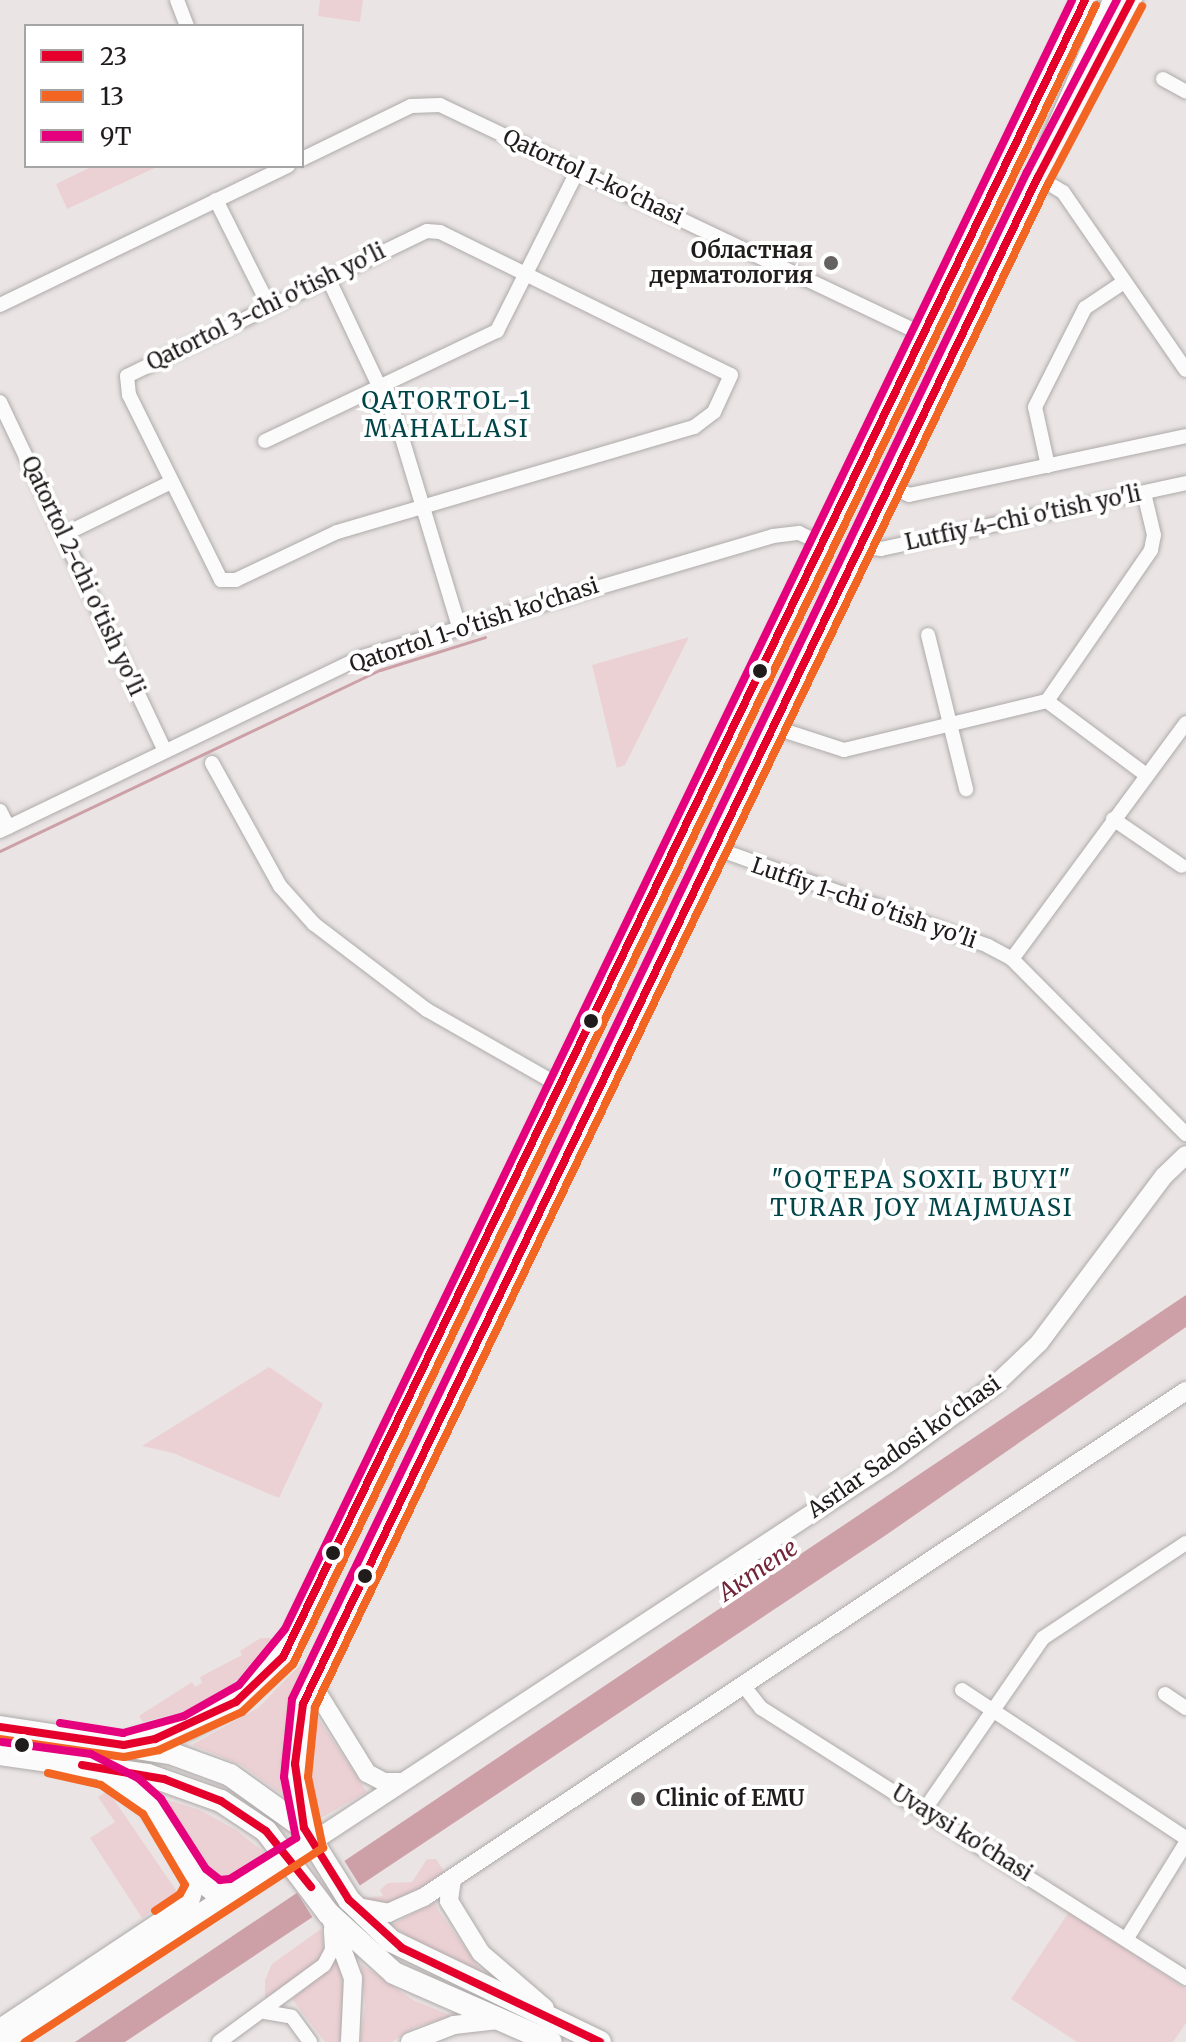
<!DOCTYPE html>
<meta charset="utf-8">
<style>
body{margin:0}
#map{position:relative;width:1186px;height:2042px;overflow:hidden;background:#eae4e4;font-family:Merriweather,serif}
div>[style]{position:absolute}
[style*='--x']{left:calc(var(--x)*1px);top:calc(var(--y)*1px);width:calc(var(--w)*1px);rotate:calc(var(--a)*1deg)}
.green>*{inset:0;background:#ecd1d4}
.water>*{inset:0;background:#cda0a7}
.pier>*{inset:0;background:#eae4e4;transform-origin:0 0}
.stream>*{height:3px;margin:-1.5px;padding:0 1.5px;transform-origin:1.5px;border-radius:1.5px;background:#cda0a7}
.roads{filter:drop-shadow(0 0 2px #afaaaa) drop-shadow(0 0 2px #afaaaa)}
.street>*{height:14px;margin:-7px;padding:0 7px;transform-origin:7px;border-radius:7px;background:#fcfbfb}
.secondary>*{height:18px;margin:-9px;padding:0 9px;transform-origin:9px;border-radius:9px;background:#fcfbfb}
.primary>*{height:22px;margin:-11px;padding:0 11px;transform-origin:11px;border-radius:11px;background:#fcfbfb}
.bus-1>*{height:8px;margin:-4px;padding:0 4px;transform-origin:4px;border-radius:4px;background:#e4002b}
.bus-2>*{height:8px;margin:-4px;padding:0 4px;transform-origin:4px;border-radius:4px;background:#f26522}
.bus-3>*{height:8px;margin:-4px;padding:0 4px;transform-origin:4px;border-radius:4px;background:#e5007d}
.dots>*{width:22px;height:22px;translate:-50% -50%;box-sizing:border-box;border:4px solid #fff;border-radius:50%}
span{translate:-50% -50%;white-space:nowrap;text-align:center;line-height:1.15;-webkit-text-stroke:8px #fff;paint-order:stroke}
.street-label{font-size:22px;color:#211c1c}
.poi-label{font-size:22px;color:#211c1c;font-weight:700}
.right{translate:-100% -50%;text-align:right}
.left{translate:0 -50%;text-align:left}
.neighbourhood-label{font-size:24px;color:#014549;letter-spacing:2px}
.water-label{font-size:24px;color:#722538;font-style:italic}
.legend{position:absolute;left:24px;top:24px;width:280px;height:144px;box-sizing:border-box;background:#fff;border:2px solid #a6a4a4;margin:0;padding:10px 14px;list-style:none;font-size:24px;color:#211c1c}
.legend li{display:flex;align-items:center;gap:16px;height:40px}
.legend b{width:40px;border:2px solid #a6a4a4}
</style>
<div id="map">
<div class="green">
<div style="clip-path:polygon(320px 0,363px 0,360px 22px,318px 16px)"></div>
<div style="clip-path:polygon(93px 166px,159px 166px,67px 209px,56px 184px)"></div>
<div style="clip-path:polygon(689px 637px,625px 765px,617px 768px,592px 665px)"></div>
<div style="clip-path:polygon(269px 1367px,323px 1404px,279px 1498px,173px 1453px,142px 1446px)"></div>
<div style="clip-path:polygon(261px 1638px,272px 1638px,268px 1646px,233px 1684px,185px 1711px,143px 1722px,139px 1716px,192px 1682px,195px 1687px,202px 1683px,200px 1677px,242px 1655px,240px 1651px)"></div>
<div style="clip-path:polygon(303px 1662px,283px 1739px,286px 1797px,240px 1764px,192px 1745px,258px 1708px)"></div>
<div style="clip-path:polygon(314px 1712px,367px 1792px,321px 1818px,308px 1757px)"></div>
<div style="clip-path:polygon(108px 1791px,178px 1893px,142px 1918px,90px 1838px,115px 1822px,98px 1797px)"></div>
<div style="clip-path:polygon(161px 1798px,200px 1810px,236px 1830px,265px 1853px,262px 1863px,229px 1885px,217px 1883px)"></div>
<div style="clip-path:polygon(427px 1859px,436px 1859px,446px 1874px,394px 1906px,364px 1898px,383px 1896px,380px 1890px,388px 1883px,412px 1882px)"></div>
<div style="clip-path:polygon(435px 1902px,438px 1910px,482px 1972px,417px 1943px,392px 1925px)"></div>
<div style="clip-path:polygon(1069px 1912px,1186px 1989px,1186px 2023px,1173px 2042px,1077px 2042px,1011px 1999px)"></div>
<div style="clip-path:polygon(321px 1929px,326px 1956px,265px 2000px,265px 1980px,272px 1964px)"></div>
<div style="clip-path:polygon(339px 1959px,345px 1998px,340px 2042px,325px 2042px,292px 1999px)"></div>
<div style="clip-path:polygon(361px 1964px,413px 2000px,452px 2016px,415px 2027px,392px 2042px,360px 2042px,365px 2007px)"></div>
</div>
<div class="water">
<div style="clip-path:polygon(1186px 1295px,1186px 1327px,886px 1535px,125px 2042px,75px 2042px)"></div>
</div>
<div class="pier">
<div style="left:342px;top:1857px;width:36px;height:57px;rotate:58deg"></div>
</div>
<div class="stream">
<div style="--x:0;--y:851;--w:421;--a:-25.5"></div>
<div style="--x:380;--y:670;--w:110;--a:-17.4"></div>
</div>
<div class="roads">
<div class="street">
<div style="--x:177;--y:0;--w:28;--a:69"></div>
<div style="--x:1163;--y:79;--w:26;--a:29"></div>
<div style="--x:302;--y:159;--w:121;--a:-25.9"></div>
<div style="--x:411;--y:106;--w:29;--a:-2"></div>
<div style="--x:440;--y:105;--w:536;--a:25.42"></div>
<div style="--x:1038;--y:177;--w:29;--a:31"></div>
<div style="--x:1063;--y:192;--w:216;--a:55.4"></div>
<div style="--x:216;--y:200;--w:119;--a:63.4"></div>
<div style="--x:427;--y:231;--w:13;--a:4"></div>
<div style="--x:440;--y:232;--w:324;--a:26.2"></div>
<div style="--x:731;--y:375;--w:41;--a:114.7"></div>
<div style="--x:714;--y:412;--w:25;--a:143"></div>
<div style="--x:694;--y:427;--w:372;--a:163.6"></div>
<div style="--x:337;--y:532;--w:112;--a:154.6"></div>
<div style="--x:236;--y:580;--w:15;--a:180"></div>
<div style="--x:221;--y:580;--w:207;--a:-116.4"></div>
<div style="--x:129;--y:395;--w:19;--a:-96"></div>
<div style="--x:127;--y:376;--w:333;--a:-25.8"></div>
<div style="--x:328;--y:278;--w:166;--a:64.7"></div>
<div style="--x:399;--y:428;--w:208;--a:73.2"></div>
<div style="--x:0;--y:305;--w:320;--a:-25.8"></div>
<div style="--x:0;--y:402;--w:386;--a:64.7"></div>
<div style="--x:265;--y:441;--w:257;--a:-25.4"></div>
<div style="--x:497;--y:331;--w:180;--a:-63.3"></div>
<div style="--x:1048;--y:466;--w:60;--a:-102.4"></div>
<div style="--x:1035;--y:407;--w:111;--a:-63.2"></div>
<div style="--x:1085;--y:308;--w:47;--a:-33.7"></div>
<div style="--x:889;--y:486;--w:22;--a:24"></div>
<div style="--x:909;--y:495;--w:283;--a:-12"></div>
<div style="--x:63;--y:535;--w:120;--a:-26.1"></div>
<div style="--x:860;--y:547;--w:21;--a:5"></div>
<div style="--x:881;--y:549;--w:312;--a:-12.2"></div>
<div style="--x:928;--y:635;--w:159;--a:76.1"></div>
<div style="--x:1047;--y:701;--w:122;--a:36.7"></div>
<div style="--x:773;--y:727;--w:75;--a:17.9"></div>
<div style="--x:844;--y:750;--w:209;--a:-13.6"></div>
<div style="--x:1047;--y:701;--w:183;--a:-55.4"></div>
<div style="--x:1151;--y:550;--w:15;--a:-79"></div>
<div style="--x:1154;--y:535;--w:43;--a:-103.4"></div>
<div style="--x:212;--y:763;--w:141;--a:61.1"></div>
<div style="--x:280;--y:886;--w:51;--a:48.2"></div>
<div style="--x:314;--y:924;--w:142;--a:37.3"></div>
<div style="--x:427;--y:1010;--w:155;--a:29.7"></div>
<div style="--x:0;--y:811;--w:18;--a:63"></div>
<div style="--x:1113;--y:819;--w:83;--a:34.3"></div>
<div style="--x:0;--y:831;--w:399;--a:-25.7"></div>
<div style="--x:359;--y:658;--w:432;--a:-16.4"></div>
<div style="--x:773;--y:536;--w:26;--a:-7"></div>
<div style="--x:799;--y:533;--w:26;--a:25"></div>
<div style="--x:715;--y:848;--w:290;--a:19.7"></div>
<div style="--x:988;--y:946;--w:27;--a:28"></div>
<div style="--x:1012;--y:959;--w:247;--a:45.2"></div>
<div style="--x:1012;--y:959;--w:293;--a:-53.6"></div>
<div style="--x:743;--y:1685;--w:29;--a:52"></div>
<div style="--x:761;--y:1708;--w:504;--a:32.43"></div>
<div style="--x:962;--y:1690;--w:268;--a:33.5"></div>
<div style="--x:1165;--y:1694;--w:25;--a:34"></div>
<div style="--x:925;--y:1809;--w:208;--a:-55.4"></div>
<div style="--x:1043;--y:1638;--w:172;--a:-33.6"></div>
<div style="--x:1127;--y:1938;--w:112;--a:-58.2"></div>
<div style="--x:265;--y:2012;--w:27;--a:10"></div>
<div style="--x:292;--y:2017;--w:31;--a:54"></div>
<div style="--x:219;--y:2042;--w:130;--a:-36.3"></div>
<div style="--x:324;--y:1965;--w:17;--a:-62"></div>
<div style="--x:332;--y:1950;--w:20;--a:-93"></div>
</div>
<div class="secondary">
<div style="--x:1050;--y:140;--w:153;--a:-66.1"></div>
<div style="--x:312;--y:1684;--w:105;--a:58.3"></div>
<div style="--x:367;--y:1773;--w:19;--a:28"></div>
<div style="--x:384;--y:1782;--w:16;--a:0"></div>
<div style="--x:312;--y:1842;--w:692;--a:-33.32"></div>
<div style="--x:890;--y:1462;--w:132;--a:-36.3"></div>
<div style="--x:996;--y:1384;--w:59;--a:-43.6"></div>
<div style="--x:1039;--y:1343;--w:209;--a:-53.2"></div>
<div style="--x:1164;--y:1176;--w:30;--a:-44"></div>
<div style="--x:452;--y:1879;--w:22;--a:98"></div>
<div style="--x:449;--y:1901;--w:61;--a:58.4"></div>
<div style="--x:481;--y:1953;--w:84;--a:40.7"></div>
<div style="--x:358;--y:1907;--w:31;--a:11"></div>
<div style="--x:388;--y:1913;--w:39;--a:-24"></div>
<div style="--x:424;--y:1897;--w:915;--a:-33.59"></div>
<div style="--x:331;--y:1919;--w:63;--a:69.6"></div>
<div style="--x:353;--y:1978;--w:64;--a:92.7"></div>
<div style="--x:0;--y:2028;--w:228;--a:-33.6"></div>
<div style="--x:190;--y:1902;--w:26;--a:-74"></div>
<div style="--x:3;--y:2042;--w:276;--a:-33.2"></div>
<div style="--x:410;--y:2042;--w:47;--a:-21.1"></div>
<div style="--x:454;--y:2025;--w:44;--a:-6.5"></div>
</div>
<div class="primary">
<div style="--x:0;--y:1727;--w:172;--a:8.7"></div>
<div style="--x:170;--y:1753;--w:64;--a:20.1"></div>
<div style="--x:230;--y:1775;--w:91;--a:35.6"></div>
<div style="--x:304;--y:1828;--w:85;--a:58"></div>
<div style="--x:349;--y:1900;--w:59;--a:44.3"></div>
<div style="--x:391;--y:1941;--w:232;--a:25.8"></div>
<div style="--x:124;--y:1745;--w:67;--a:-15.5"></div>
<div style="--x:189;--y:1727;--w:53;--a:-28"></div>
<div style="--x:236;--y:1702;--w:52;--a:-42.6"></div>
<div style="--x:274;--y:1667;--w:37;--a:-56"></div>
<div style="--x:295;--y:1636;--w:1817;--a:-64.22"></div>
<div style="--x:0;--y:1754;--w:149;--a:8.1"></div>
<div style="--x:148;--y:1775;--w:77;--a:19.6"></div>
<div style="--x:221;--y:1801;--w:54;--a:33.7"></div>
<div style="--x:266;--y:1831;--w:103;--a:52.9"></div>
<div style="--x:328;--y:1913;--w:89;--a:42.3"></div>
<div style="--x:394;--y:1973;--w:171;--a:23.7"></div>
<div style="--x:107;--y:1774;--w:55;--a:35.4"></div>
<div style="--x:152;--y:1806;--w:84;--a:57.6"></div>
<div style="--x:197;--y:1877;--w:22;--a:39"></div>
<div style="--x:214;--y:1891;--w:20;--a:0"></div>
<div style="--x:234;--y:1891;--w:79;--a:-32.1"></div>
<div style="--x:304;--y:1828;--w:65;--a:-98"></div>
<div style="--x:295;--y:1764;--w:61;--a:-82.4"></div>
<div style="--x:303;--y:1704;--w:1695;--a:-64.3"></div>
<div style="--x:1038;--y:177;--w:200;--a:-62.3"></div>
</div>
</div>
<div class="bus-1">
<div style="--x:0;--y:1727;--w:125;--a:8.3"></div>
<div style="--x:124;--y:1745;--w:32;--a:-11"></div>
<div style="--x:155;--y:1739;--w:89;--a:-24.6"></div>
<div style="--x:236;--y:1702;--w:65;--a:-43.8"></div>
<div style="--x:283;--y:1657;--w:1841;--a:-64.17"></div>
<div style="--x:82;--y:1765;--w:83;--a:9.7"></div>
<div style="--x:164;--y:1779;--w:61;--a:21.1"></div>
<div style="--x:221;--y:1801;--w:54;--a:33.7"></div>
<div style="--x:266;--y:1831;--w:72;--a:51.2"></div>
<div style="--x:600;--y:2042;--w:219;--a:-154.6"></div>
<div style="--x:402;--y:1948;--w:72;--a:-137.8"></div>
<div style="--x:349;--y:1900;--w:85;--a:-122"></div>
<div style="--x:304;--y:1828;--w:65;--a:-98"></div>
<div style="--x:295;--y:1764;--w:61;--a:-82.4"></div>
<div style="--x:303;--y:1704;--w:1695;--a:-64.3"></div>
<div style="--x:1038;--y:177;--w:200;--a:-62.3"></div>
</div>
<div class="bus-2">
<div style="--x:0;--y:1739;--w:125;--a:8.3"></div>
<div style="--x:124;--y:1757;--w:36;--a:-11"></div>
<div style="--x:159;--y:1750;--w:91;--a:-24.6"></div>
<div style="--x:242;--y:1712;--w:70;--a:-43.3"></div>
<div style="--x:293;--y:1664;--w:1843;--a:-64.17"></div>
<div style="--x:48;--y:1773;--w:54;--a:12.8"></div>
<div style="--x:101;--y:1785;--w:51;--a:34.6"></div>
<div style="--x:143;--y:1814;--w:82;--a:59.4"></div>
<div style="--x:185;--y:1885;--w:10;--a:119"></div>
<div style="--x:180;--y:1894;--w:30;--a:146"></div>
<div style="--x:25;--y:2042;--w:356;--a:-33.1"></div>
<div style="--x:323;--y:1848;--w:73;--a:-101.9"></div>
<div style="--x:308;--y:1777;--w:70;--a:-84.3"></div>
<div style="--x:315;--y:1707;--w:1692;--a:-64.3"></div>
<div style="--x:1049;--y:182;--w:199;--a:-62.1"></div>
</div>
<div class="bus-3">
<div style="--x:60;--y:1723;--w:64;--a:9"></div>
<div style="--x:123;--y:1733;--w:63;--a:-15.6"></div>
<div style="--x:184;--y:1716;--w:63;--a:-29.4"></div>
<div style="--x:239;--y:1685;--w:72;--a:-50.6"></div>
<div style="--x:285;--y:1629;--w:1809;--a:-64.21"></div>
<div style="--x:2;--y:1742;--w:90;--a:7.7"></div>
<div style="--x:91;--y:1754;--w:53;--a:27.1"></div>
<div style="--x:138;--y:1778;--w:31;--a:42"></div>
<div style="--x:161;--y:1799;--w:83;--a:57.3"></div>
<div style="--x:206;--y:1869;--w:18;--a:38"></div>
<div style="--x:220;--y:1880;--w:10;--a:-6"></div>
<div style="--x:230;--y:1879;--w:78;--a:-31.8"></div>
<div style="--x:296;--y:1838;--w:62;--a:-101.1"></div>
<div style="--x:284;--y:1777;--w:78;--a:-84.1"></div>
<div style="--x:292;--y:1699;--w:1695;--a:-64.3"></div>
<div style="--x:1027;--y:172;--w:194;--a:-62.4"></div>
</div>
<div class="dots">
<div style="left:831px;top:263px;background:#676262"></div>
<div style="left:760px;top:671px;background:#211c1c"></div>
<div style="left:591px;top:1021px;background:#211c1c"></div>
<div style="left:333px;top:1553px;background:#211c1c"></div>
<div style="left:365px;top:1576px;background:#211c1c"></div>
<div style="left:22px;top:1745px;background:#211c1c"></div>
<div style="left:638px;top:1799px;background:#676262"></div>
</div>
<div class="street-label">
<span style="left:593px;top:177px;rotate:25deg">Qatortol 1-ko'chasi</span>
<span style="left:266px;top:307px;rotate:-26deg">Qatortol 3-chi o'tish yo'li</span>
<span style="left:1023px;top:518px;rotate:-12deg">Lutfiy 4-chi o'tish yo'li</span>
<span style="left:83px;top:576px;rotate:65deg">Qatortol 2-chi o'tish yo'li</span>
<span style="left:474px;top:625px;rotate:-18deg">Qatortol 1-o'tish ko'chasi</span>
<span style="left:864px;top:903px;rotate:19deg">Lutfiy 1-chi o'tish yo'li</span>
<span style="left:904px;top:1447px;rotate:-35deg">Asrlar Sadosi ko‘chasi</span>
<span style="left:962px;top:1833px;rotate:32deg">Uvaysi ko'chasi</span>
</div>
<div class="poi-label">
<span class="right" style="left:813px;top:263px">Областная<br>дерматология</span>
<span class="left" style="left:656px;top:1799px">Clinic of EMU</span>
</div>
<div class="neighbourhood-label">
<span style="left:447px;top:415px">QATORTOL-1<br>MAHALLASI</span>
<span style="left:922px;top:1194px">"OQTEPA SOXIL BUYI"<br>TURAR JOY MAJMUASI</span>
</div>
<div class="water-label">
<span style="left:758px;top:1570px;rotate:-34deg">Актепе</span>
</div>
<ul class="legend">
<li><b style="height:10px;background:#e4002b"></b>23</li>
<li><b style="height:10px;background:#f26522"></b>13</li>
<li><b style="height:10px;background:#e5007d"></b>9Т</li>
</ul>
</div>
